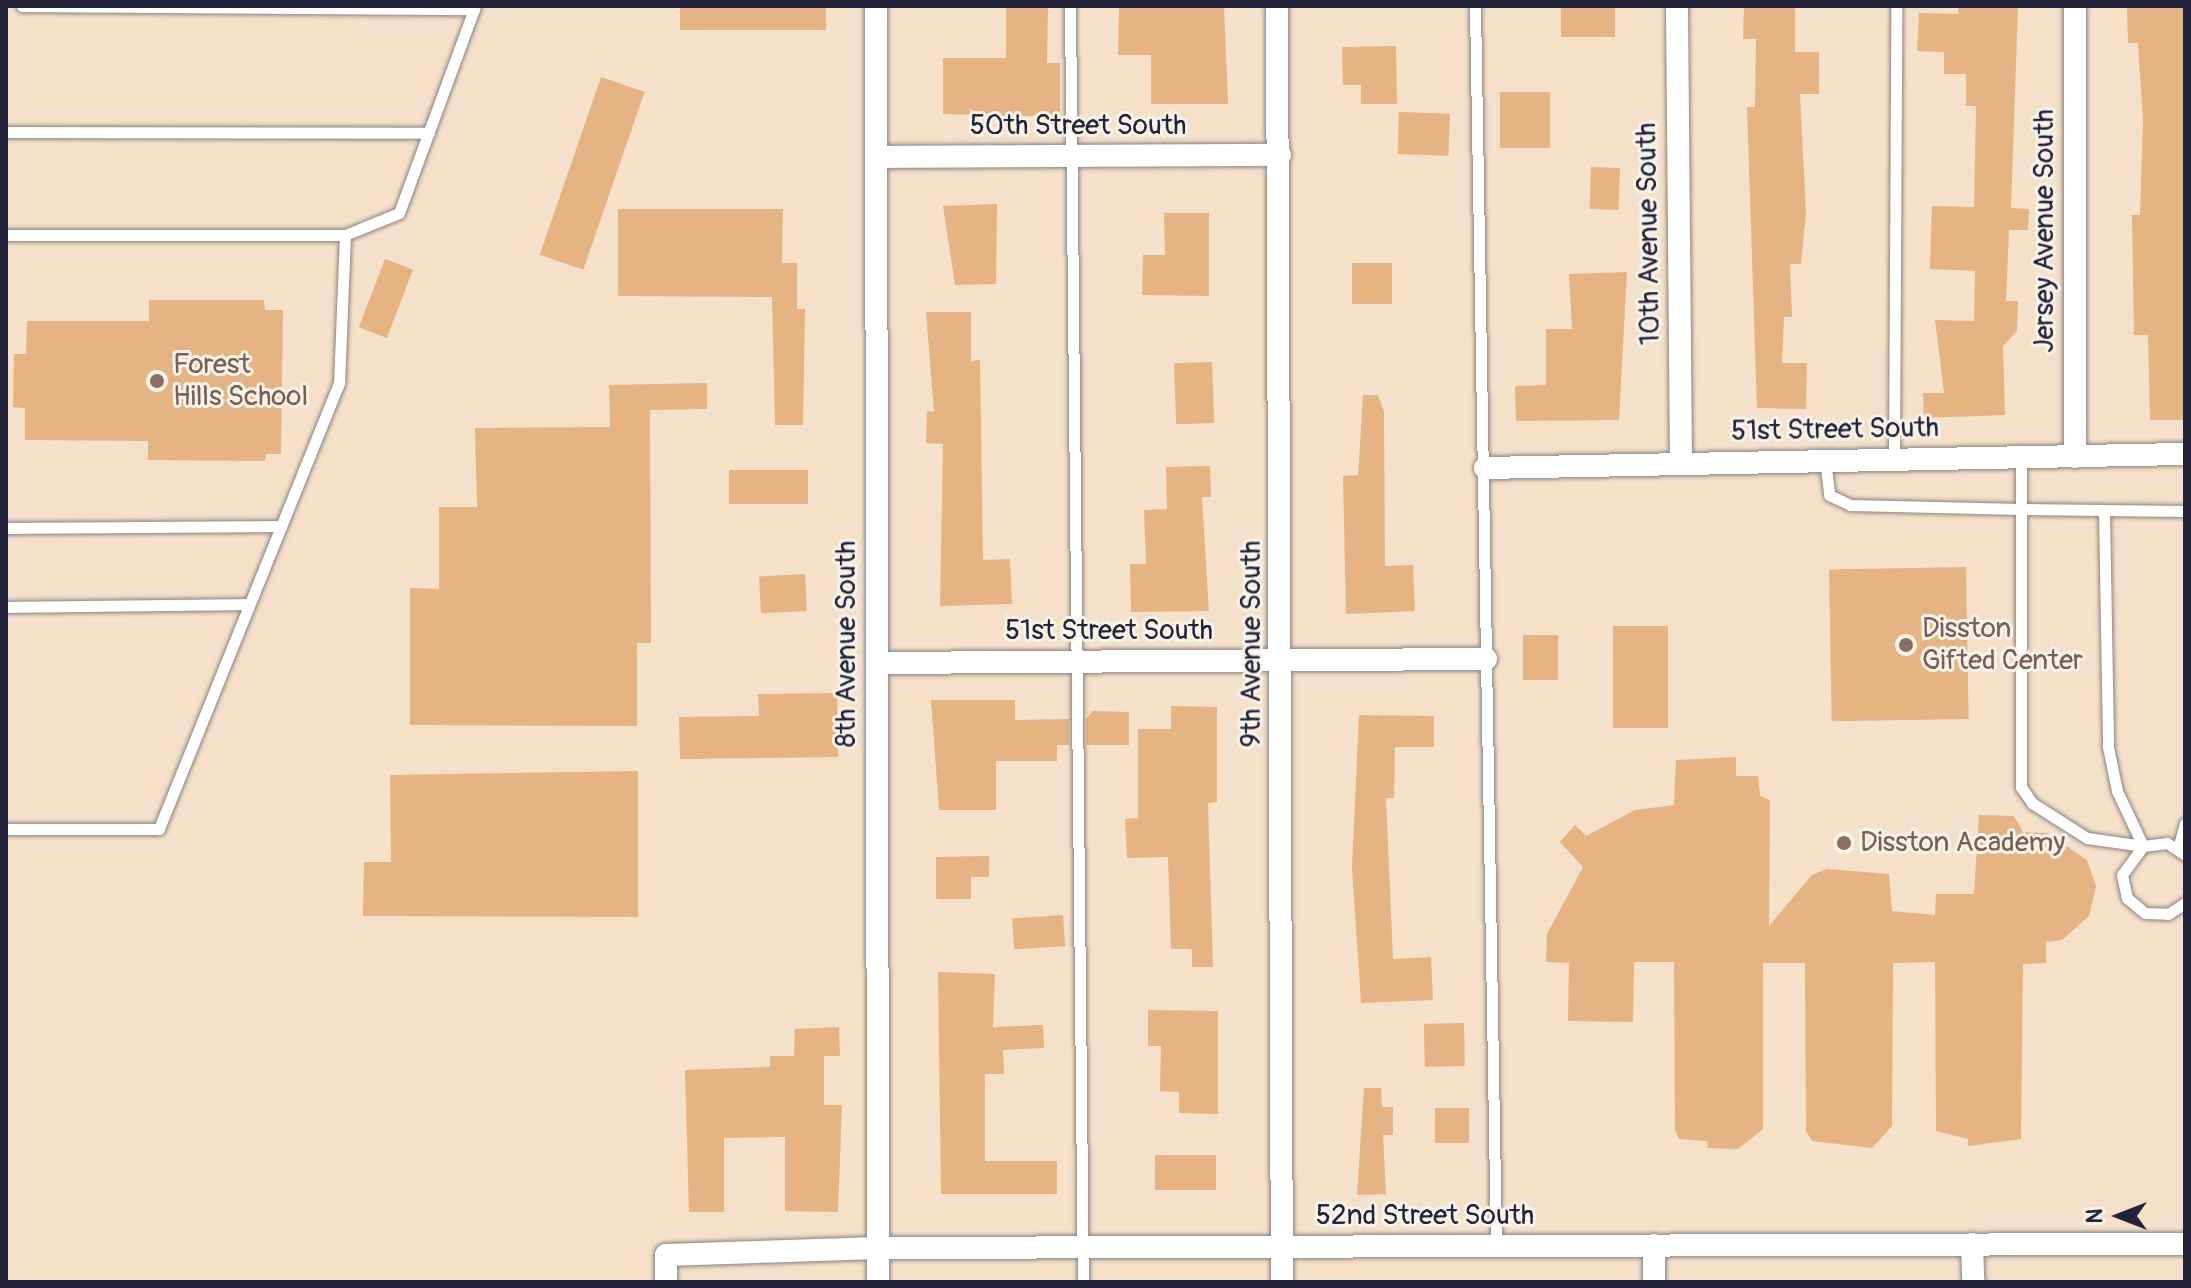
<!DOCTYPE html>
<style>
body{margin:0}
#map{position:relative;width:2191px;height:1288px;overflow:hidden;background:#f5e1c9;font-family:Pangolin,sans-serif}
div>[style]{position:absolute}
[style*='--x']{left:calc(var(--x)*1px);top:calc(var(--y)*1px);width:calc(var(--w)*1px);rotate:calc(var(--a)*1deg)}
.building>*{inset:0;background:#e6b382;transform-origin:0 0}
.roads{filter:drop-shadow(0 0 2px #8c8282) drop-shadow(0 0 2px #8c8282)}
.service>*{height:11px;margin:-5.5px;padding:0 5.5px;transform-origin:5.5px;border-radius:5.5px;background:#fff}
.minor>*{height:22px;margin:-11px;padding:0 11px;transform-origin:11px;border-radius:11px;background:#fff}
.dots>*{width:22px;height:22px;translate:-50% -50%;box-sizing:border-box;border:4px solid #f7f3e8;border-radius:50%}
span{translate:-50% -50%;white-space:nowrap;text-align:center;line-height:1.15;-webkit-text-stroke:6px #f7f3e8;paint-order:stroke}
.street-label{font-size:28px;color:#22223b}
.education-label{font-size:28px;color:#785e54}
.left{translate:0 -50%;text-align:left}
.frame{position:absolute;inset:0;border:8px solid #22223b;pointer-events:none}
.north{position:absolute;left:2079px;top:1176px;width:80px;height:80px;-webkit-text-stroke:6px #f7f3e8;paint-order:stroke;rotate:270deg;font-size:22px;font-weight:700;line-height:32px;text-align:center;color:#22223b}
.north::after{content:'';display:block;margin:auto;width:28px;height:36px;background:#22223b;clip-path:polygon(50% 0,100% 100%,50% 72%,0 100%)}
</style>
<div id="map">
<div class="building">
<div style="left:680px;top:6px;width:146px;height:24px"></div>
<div style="clip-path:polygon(1006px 6px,1048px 6px,1047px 63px,1060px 63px,1060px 117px,943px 114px,943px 58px,1006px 58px)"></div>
<div style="clip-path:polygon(1119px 6px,1224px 6px,1228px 104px,1151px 104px,1151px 55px,1118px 55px)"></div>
<div style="left:1561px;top:6px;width:54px;height:31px"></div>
<div style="clip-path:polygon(1744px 6px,1795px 6px,1795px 52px,1819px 52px,1819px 94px,1800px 94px,1806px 212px,1801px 264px,1790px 264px,1792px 317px,1784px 317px,1782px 363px,1807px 363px,1806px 409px,1757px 408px,1747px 107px,1755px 107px,1756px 39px,1743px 39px)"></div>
<div style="clip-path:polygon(1959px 6px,2018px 6px,2011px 208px,2029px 209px,2028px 230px,2009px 230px,2006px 301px,2018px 301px,2017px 331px,2003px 346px,2005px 415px,1924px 418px,1923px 393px,1944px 393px,1935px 320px,1974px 321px,1975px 271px,1930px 269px,1932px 206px,1974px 207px,1976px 106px,1966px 106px,1966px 74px,1944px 74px,1944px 52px,1917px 51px,1919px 13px,1958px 14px)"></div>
<div style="clip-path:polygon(2127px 6px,2185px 6px,2185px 420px,2150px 420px,2148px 335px,2134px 335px,2132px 215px,2140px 215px,2143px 120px,2138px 43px,2128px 43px)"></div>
<div style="clip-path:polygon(1396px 46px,1397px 104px,1361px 104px,1361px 85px,1343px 85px,1342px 47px)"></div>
<div style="left:601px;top:77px;width:46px;height:188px;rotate:19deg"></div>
<div style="left:1500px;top:92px;width:50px;height:56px"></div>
<div style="left:1399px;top:112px;width:51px;height:42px;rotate:2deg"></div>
<div style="left:1591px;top:167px;width:29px;height:42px;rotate:2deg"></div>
<div style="clip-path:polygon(997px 204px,996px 284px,955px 285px,943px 206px)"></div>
<div style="clip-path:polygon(618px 209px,783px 209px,782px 263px,797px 263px,797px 309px,805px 309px,803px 425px,775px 425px,772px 297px,618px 296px)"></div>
<div style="clip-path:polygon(1164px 213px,1209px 213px,1209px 296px,1142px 295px,1143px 255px,1165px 255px)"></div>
<div style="left:385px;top:259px;width:30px;height:73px;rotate:21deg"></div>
<div style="left:1352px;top:263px;width:40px;height:41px"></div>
<div style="clip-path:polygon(1627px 272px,1619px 420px,1516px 421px,1515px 386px,1546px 385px,1546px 329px,1572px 329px,1569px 274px)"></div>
<div style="clip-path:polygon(149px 300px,264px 300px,265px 310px,283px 310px,281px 454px,266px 454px,265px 461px,148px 460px,148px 441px,25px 440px,25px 408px,13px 407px,14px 354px,26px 354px,27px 321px,149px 321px)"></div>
<div style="clip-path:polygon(926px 312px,971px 312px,971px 361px,980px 360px,983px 560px,1010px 559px,1012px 604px,940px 606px,943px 444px,926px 443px,927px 411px,934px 412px)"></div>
<div style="left:1212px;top:362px;width:61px;height:38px;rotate:88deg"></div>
<div style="clip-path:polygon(707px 383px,707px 409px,650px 410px,651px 643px,637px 643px,637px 726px,410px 725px,410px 588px,439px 589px,439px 507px,477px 507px,475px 428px,610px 427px,609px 385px)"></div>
<div style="clip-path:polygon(1363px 395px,1378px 395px,1384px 412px,1385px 566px,1413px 565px,1415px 611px,1346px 614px,1343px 476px,1358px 475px)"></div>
<div style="clip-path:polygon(1210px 466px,1211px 497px,1202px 497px,1209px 611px,1131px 612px,1130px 564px,1146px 564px,1144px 510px,1167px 509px,1166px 467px)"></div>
<div style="left:729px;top:470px;width:79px;height:34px"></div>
<div style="left:1966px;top:567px;width:152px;height:137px;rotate:89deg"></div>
<div style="left:805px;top:574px;width:37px;height:46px;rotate:87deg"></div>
<div style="left:1613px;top:626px;width:55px;height:102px"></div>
<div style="left:1523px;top:635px;width:35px;height:45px"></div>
<div style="clip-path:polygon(837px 693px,838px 757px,680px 759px,679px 717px,759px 716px,758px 694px)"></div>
<div style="clip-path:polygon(931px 700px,1015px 700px,1015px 720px,1069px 719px,1069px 745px,1057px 745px,1057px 761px,996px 761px,996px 810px,939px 810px)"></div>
<div style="clip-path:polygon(1171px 706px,1217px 707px,1217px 802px,1208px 803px,1213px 967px,1192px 967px,1192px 949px,1171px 949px,1168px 857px,1127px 858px,1125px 819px,1138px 818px,1138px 729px,1171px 729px)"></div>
<div style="clip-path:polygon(1093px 711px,1129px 712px,1129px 745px,1086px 745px,1086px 719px)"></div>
<div style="clip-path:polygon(1359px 715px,1434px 716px,1434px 747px,1395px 747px,1394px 798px,1386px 798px,1393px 959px,1431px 957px,1433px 1000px,1361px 1003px,1352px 868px)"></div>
<div style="clip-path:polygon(1736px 757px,1736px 776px,1758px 776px,1760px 796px,1770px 800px,1769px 926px,1812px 875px,1827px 869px,1889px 874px,1892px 911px,1935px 915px,1936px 894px,1974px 894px,1979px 815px,2014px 816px,2023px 832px,2047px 833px,2087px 860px,2096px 886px,2089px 916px,2062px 940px,2046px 942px,2046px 963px,2023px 964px,2021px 1139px,1968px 1146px,1968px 1139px,1936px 1131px,1935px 962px,1893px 963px,1892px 1126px,1872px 1148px,1812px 1141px,1806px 1131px,1805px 963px,1763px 963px,1763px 1129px,1738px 1149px,1708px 1148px,1707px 1141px,1679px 1139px,1675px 1130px,1674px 962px,1634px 962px,1633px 1022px,1568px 1021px,1569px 963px,1546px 962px,1547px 934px,1583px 867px,1560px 842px,1575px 825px,1586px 836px,1635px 810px,1674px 805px,1676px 760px)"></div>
<div style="clip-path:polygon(638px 771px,638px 917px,363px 916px,364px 862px,391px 862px,390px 775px)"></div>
<div style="clip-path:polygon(989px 856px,989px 877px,971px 877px,971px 899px,936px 899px,936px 857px)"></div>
<div style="left:1063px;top:915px;width:31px;height:51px;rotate:86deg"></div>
<div style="clip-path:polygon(938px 972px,995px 974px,993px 1027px,1043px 1025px,1044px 1048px,1003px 1050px,1004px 1074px,985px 1074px,985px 1161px,1057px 1161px,1057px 1194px,941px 1194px)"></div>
<div style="clip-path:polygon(1148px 1010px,1218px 1011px,1218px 1114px,1179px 1113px,1179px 1092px,1160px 1091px,1161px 1046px,1148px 1046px)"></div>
<div style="left:1464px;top:1023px;width:43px;height:40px;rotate:89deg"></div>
<div style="clip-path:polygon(839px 1027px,840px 1056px,824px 1056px,824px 1105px,842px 1105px,838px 1212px,785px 1211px,785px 1137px,724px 1138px,724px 1212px,689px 1212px,685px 1070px,770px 1067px,770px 1056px,794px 1056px,795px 1029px)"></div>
<div style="clip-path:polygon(1364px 1088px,1381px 1088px,1382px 1107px,1393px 1107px,1393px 1135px,1383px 1135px,1386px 1194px,1357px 1195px)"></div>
<div style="left:1435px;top:1108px;width:34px;height:35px"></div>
<div style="left:1155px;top:1155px;width:61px;height:35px"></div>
</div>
<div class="roads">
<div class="service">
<div style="--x:22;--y:6;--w:452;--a:0.4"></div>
<div style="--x:1070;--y:6;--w:1276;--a:89.42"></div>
<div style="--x:1475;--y:6;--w:1240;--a:89.03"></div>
<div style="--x:6;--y:132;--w:423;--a:0.1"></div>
<div style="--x:6;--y:235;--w:339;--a:0"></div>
<div style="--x:345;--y:235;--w:148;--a:92.3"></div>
<div style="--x:339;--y:383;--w:481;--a:112"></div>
<div style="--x:159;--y:829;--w:153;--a:180"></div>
<div style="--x:345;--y:235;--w:58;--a:-22.2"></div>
<div style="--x:399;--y:213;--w:221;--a:-69.8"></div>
<div style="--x:2021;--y:458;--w:51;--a:90"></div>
<div style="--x:2021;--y:509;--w:164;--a:0.7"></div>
<div style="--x:1894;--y:459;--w:453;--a:-89.7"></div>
<div style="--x:1825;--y:460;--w:35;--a:83"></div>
<div style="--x:1829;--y:495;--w:23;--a:25"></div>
<div style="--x:1850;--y:505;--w:171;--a:1.3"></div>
<div style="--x:2021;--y:509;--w:278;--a:90"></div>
<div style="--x:2021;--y:787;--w:19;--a:55"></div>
<div style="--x:2032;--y:803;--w:65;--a:32.5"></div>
<div style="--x:2087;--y:838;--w:57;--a:8.1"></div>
<div style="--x:2104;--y:511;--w:236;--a:89"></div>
<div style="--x:2108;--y:747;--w:45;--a:78.4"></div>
<div style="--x:2117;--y:791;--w:61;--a:64.7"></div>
<div style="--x:6;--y:528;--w:275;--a:-0.4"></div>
<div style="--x:6;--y:607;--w:243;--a:-0.7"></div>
<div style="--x:2178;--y:848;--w:26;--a:-74"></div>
<div style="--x:2185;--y:855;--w:22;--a:-146"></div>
<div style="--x:2167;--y:843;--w:24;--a:173"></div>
<div style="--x:2143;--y:846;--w:36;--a:126"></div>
<div style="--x:2122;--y:875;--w:24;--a:78"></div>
<div style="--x:2127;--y:898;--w:23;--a:40"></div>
<div style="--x:2145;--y:913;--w:23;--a:2"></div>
<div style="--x:2168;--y:914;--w:20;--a:-33"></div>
</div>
<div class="minor">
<div style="--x:876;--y:6;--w:1276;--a:89.91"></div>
<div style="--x:1277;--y:6;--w:1276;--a:89.78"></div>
<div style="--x:1677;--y:6;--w:456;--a:89.5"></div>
<div style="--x:2075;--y:6;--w:451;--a:90"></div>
<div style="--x:876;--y:157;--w:404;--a:-0.3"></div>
<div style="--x:1485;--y:468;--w:700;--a:-1.15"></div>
<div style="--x:877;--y:663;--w:609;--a:-0.38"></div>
<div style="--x:1972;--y:1244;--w:38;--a:88"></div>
<div style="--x:1654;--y:1245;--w:37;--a:90"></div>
<div style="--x:666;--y:1282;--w:27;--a:-90"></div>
<div style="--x:666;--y:1255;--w:212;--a:-1.9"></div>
<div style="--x:878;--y:1248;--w:1307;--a:-0.18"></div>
</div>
</div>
<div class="dots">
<div style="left:157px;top:381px;background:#8d6e63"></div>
<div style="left:1906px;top:645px;background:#8d6e63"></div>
<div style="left:1844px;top:843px;background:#8d6e63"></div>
</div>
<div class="street-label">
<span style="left:1078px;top:126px">50th Street South</span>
<span style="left:2045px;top:231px;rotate:-90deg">Jersey Avenue South</span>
<span style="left:1649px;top:234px;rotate:-91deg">10th Avenue South</span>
<span style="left:1835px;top:430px;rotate:-1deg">51st Street South</span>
<span style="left:1109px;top:631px">51st Street South</span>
<span style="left:847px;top:644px;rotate:-90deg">8th Avenue South</span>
<span style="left:1252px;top:644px;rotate:-90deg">9th Avenue South</span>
<span style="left:1425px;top:1216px">52nd Street South</span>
</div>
<div class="education-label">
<span class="left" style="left:173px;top:381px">Forest<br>Hills School</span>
<span class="left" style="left:1922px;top:645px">Disston<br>Gifted Center</span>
<span class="left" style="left:1860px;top:843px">Disston Academy</span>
</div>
<div class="frame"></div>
<div class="north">N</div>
</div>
